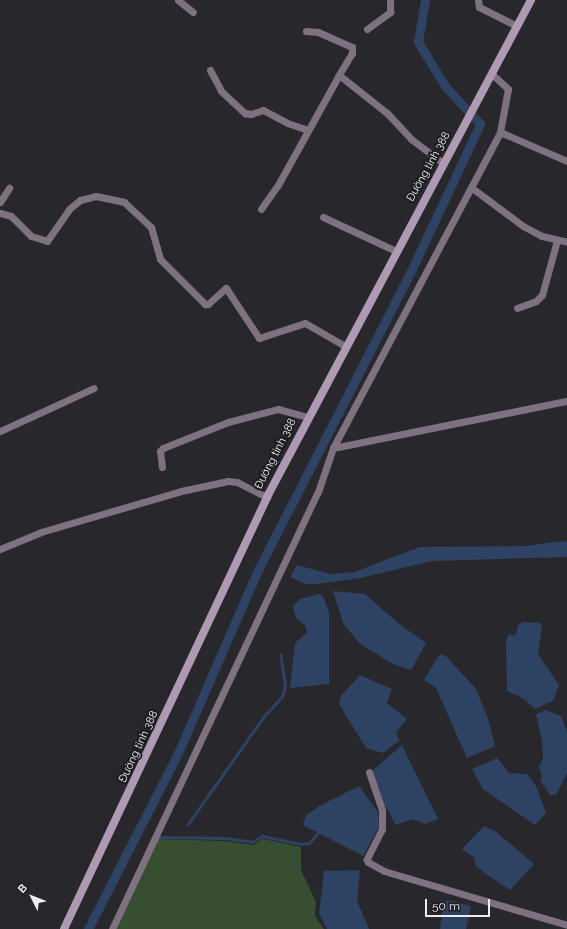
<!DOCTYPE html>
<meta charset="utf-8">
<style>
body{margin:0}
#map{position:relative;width:567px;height:929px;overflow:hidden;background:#28272c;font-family:Raleway,sans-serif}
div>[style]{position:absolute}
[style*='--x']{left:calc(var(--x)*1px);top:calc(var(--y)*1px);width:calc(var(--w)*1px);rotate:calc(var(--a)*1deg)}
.green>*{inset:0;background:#374e31}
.water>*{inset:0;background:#2e4263}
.stream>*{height:2.5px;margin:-1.25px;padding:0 1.25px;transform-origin:1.25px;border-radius:1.25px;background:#2e4263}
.canal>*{height:9px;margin:-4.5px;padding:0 4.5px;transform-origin:4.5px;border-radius:4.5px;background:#2e4263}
.minor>*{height:7px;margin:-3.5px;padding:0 3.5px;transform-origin:3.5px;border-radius:3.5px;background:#7e7180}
.secondary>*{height:8px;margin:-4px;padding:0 4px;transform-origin:4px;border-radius:4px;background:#af9ab3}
span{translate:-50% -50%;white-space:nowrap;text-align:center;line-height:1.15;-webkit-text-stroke:4px #1e1d22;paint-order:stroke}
.street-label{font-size:11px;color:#eeeef1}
.north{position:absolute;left:12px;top:877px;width:40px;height:40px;-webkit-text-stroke:3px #1e1d22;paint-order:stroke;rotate:312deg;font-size:11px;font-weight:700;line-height:16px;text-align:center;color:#eeeef1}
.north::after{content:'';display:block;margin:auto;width:14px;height:18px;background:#eeeef1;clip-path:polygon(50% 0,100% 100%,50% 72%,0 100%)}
.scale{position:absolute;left:425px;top:899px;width:65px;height:18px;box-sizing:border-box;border:2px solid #eeeef1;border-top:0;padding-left:5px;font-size:12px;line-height:14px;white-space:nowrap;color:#eeeef1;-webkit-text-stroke:3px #1e1d22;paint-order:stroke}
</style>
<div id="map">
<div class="green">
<div style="clip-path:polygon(158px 839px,223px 841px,253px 845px,263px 839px,301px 847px,301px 870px,316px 902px,315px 916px,324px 929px,116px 929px)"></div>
</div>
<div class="water">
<div style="clip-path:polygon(562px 541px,567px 542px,567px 557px,432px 561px,360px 578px,318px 584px,306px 584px,290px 577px,297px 565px,330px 574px,354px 572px,420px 547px,527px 546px)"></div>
<div style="clip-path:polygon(333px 591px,365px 594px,398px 623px,426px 643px,411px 670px,393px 664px,360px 644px,343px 623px)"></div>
<div style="clip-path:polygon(320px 594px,324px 598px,329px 613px,329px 684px,290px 688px,295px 643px,307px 632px,305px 625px,296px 618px,293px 606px,300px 599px)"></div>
<div style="clip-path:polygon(523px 622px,540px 623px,542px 627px,538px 654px,559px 685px,553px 701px,535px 709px,524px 699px,507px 691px,506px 641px,509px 634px,514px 636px,516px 634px,518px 625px)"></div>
<div style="clip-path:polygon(440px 654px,447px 657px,476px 689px,488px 719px,495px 746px,467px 758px,436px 688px,424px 680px)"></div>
<div style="clip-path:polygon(360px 675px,392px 689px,387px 703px,407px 719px,396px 732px,399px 741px,383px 753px,366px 748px,339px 704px,341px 696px)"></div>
<div style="clip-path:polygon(546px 710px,561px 716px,567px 732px,567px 773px,556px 795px,550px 795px,540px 780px,542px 777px,539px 767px,543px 759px,542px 741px,536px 714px)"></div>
<div style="clip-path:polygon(402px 745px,438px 819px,426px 824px,413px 819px,395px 825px,389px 811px,382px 803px,371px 772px)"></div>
<div style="clip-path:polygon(497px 758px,509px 773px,527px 774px,536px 786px,546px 813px,535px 825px,483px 789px,472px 769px)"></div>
<div style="clip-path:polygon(359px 786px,378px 812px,379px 827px,363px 856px,303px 825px,306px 815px,321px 805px)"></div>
<div style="clip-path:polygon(484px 826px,495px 831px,534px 864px,510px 890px,483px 872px,475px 865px,475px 858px,462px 849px)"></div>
<div style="clip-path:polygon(360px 870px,357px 901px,369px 929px,327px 929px,319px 913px,324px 871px)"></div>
<div style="clip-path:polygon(447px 900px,471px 906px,466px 929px,440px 929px,443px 907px)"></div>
</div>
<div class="stream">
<div style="--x:188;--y:824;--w:133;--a:-54.8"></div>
<div style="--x:265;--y:715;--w:25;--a:-47"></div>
<div style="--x:282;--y:697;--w:12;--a:-76"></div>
<div style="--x:285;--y:685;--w:30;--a:-99"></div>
<div style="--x:158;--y:837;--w:67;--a:0.9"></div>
<div style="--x:225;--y:838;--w:27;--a:8"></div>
<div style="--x:252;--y:842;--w:13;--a:-29"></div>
<div style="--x:263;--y:836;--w:38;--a:12"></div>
<div style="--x:300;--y:844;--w:9;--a:-6"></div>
<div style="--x:309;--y:843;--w:13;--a:-48"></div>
</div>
<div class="canal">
<div style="--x:88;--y:929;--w:198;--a:-62.9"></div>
<div style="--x:178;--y:753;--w:202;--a:-66.4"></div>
<div style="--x:259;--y:568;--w:331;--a:-62.9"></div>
<div style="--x:410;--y:273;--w:165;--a:-64.8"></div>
<div style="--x:480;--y:124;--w:52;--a:-132.6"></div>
<div style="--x:445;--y:86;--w:52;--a:-121.5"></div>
<div style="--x:418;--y:42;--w:43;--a:-80.5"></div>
</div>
<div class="minor">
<div style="--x:178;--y:0;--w:19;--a:39"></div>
<div style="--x:478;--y:0;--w:7;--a:82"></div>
<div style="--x:479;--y:7;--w:42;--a:26.6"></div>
<div style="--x:367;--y:29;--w:29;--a:-36"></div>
<div style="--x:390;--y:12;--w:12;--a:-90"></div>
<div style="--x:306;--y:31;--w:12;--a:5"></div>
<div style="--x:318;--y:32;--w:37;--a:24"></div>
<div style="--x:352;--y:47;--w:6;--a:90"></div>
<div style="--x:352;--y:53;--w:26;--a:121"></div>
<div style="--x:339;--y:75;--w:61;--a:38.4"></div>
<div style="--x:387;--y:113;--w:35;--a:47"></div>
<div style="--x:411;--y:139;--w:40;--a:37"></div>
<div style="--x:210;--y:70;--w:24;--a:62"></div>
<div style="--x:221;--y:91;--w:33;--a:43"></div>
<div style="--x:245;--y:113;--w:6;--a:9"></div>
<div style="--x:251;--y:114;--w:13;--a:-18"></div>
<div style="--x:263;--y:110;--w:27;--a:28"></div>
<div style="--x:287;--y:123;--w:22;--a:18"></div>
<div style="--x:492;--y:74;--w:22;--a:43"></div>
<div style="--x:508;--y:89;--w:44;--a:100.5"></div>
<div style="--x:500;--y:132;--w:73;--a:23.4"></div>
<div style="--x:472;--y:188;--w:64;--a:36.7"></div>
<div style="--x:523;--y:226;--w:21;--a:28"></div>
<div style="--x:542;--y:236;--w:26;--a:13"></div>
<div style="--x:0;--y:202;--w:17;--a:-57"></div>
<div style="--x:261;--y:209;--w:29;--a:-55"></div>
<div style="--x:278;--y:185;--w:126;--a:-61"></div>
<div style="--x:0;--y:213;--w:11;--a:15"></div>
<div style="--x:11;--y:216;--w:28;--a:45"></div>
<div style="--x:31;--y:236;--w:17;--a:17"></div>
<div style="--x:47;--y:241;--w:39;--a:-55"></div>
<div style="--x:69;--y:209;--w:14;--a:-39"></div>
<div style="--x:80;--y:200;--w:16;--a:-14"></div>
<div style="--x:96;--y:196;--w:29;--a:12"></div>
<div style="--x:124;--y:202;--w:37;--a:43"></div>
<div style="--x:151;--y:227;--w:33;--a:74"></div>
<div style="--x:160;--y:259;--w:64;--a:45"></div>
<div style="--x:205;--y:304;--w:3;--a:0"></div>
<div style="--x:208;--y:304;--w:24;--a:-42"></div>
<div style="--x:226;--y:288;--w:60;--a:56.6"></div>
<div style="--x:259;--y:338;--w:48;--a:-18.1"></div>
<div style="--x:305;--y:323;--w:46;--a:29.9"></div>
<div style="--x:323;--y:217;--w:81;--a:25"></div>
<div style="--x:517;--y:308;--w:20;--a:-20"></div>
<div style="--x:536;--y:301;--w:8;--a:-45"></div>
<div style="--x:542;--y:295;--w:57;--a:-74.7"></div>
<div style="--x:0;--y:431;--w:103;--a:-24.6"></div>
<div style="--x:333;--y:448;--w:239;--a:-11.4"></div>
<div style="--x:162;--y:467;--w:16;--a:-97"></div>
<div style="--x:160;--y:451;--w:4;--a:-45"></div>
<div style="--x:163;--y:448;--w:70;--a:-21.8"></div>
<div style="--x:228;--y:422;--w:52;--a:-14.6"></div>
<div style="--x:278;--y:409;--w:30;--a:15"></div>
<div style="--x:0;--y:549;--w:44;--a:-22.5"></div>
<div style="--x:41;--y:532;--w:146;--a:-16.3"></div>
<div style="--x:181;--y:491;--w:48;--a:-12"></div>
<div style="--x:228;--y:481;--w:9;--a:6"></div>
<div style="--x:237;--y:482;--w:34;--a:27"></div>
<div style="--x:369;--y:772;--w:40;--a:71.1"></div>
<div style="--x:382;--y:810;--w:19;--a:90"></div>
<div style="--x:382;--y:829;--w:34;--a:117"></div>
<div style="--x:367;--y:859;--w:3;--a:72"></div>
<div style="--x:368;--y:862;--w:18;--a:29"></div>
<div style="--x:384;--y:871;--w:191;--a:16.4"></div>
<div style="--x:112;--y:929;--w:483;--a:-64.8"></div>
<div style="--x:318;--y:492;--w:46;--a:-71.2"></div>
<div style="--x:333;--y:448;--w:357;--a:-62.1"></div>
</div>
<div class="secondary">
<div style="--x:64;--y:929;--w:477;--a:-64.8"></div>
<div style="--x:267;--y:497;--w:563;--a:-62.02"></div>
</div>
<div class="street-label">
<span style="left:429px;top:167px;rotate:-61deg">Đường tỉnh 388</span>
<span style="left:276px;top:454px;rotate:-63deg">Đường tỉnh 388</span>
<span style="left:139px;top:747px;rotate:-65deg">Đường tỉnh 388</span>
</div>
<div class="north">B</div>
<div class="scale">50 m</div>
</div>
